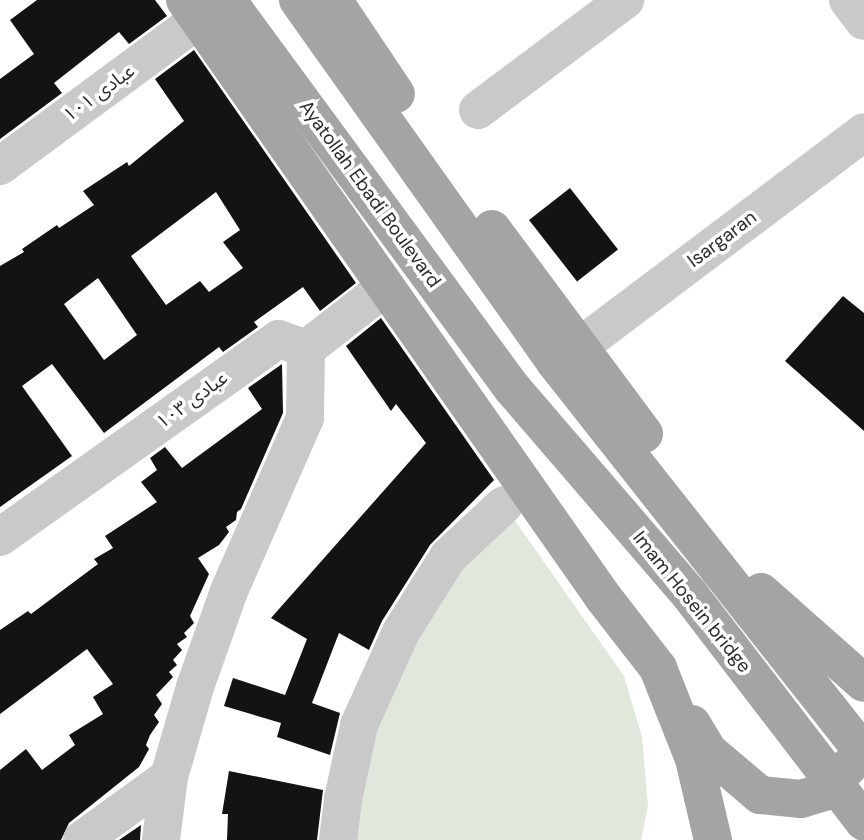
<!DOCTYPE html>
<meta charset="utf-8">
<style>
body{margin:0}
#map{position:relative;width:864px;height:840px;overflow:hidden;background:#fff;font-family:"DM Sans","Noto Sans Arabic",sans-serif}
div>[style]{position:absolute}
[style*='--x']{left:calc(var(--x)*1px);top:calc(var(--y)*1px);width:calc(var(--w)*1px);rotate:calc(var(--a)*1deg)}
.green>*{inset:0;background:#e0e8db}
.building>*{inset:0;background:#131313;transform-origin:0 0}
.minor>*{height:38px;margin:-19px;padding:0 19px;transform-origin:19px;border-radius:19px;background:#c9c9c9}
.major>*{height:38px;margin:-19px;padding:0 19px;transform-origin:19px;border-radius:19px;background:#a4a4a4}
span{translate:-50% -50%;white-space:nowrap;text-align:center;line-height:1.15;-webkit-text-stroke:7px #fff;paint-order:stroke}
.street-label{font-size:19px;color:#2c2c2c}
</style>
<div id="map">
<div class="green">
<div style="clip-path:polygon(504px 505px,624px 676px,642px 737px,648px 806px,641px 840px,322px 840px,342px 726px)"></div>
</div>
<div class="building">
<div style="clip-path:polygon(37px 0,155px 0,167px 16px,129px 44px,119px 32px,54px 83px,62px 93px,0 139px,0 79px,34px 54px,10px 20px)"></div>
<div style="clip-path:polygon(evenodd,194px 50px,356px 283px,320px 311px,303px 287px,254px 322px,258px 327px,223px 352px,219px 347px,104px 433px,52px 364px,22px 386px,72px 456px,0 507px,0 266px,24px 252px,22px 249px,57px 225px,59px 228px,94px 205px,83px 191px,127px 162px,129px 166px,184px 121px,155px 79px,194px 50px,216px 192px,240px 230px,223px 242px,243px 268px,209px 292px,200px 281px,166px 305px,131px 256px,216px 192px,194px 50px,98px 278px,137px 335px,104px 360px,64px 304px,98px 278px)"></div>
<div style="left:570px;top:188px;width:78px;height:52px;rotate:52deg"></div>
<div style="clip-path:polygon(843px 296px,864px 313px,864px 431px,785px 361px)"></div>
<div style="clip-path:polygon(381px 318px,494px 480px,430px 545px,382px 621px,369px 650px,339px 633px,312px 703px,340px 713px,330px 755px,277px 737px,281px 723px,224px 706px,233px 678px,285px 695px,307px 639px,271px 618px,426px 443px,396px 404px,391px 411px,346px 346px)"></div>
<div style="clip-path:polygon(282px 364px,283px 413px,241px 509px,237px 512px,236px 520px,226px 527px,229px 532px,219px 545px,198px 558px,209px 574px,190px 616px,194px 623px,184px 633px,187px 637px,177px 644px,182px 650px,173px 660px,177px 665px,169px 672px,173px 677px,156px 695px,162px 704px,154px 715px,159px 722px,150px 735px,146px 745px,149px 749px,139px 767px,69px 823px,61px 840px,0 840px,0 770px,26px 749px,42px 770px,75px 745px,69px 735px,103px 714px,93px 697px,113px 684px,87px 649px,0 714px,0 630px,28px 611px,31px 614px,98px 564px,94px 559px,113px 548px,105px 536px,157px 502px,141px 482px,157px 470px,150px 458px,165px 447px,182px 468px,262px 409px,248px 388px)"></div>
<div style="clip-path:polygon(229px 771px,323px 790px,317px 840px,227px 840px,228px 814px,222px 814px)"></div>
<div style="clip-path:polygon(141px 825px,140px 840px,119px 840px)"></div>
</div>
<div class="minor">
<div style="--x:848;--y:0;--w:26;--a:53"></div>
<div style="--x:478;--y:110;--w:184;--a:-36.8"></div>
<div style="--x:0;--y:166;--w:246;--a:-36.4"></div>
<div style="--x:579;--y:347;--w:357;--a:-37"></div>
<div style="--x:306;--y:349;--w:101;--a:-37.8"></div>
<div style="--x:0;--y:537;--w:342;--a:-35.4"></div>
<div style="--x:279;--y:339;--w:29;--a:20"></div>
<div style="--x:82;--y:840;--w:107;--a:-35.9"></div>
<div style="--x:161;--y:840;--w:64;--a:-82.8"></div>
<div style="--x:169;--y:777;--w:94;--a:-73.9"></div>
<div style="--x:195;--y:687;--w:102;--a:-70.5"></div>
<div style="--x:229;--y:591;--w:189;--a:-66.3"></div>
<div style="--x:305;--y:418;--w:69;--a:-89.2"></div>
<div style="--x:338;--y:840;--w:41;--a:-83"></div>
<div style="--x:343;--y:799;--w:76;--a:-77.8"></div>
<div style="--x:359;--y:725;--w:102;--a:-65.7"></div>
<div style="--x:401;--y:632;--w:89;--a:-57.9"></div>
<div style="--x:448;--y:557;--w:76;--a:-42.9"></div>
</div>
<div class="major">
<div style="--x:185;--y:0;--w:729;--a:55"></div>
<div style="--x:603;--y:597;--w:90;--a:52.2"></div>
<div style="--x:658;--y:668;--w:98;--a:68.4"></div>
<div style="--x:694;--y:759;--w:83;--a:76.8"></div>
<div style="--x:227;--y:0;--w:481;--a:53.7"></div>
<div style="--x:512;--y:388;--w:273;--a:49.3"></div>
<div style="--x:690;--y:595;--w:286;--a:52.5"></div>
<div style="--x:298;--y:0;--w:444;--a:54.6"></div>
<div style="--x:555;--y:362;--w:498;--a:51.7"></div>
<div style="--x:333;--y:0;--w:113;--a:56.2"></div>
<div style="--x:492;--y:229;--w:255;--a:53.4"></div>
<div style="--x:761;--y:592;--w:137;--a:41.5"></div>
<div style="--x:692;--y:724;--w:31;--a:59"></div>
<div style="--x:708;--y:751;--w:68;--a:40.2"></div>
<div style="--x:760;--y:795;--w:41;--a:5.6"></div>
<div style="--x:801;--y:799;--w:24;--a:-17"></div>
<div style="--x:824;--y:792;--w:37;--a:-46"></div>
</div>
<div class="street-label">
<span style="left:99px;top:93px;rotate:-36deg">عبادی ۱۰۱</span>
<span style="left:370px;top:194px;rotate:54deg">Ayatollah Ebadi Boulevard</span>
<span style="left:722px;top:239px;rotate:-37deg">Isargaran</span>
<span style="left:192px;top:400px;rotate:-36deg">عبادی ۱۰۳</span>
<span style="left:692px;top:602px;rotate:51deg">Imam Hosein bridge</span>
</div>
</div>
